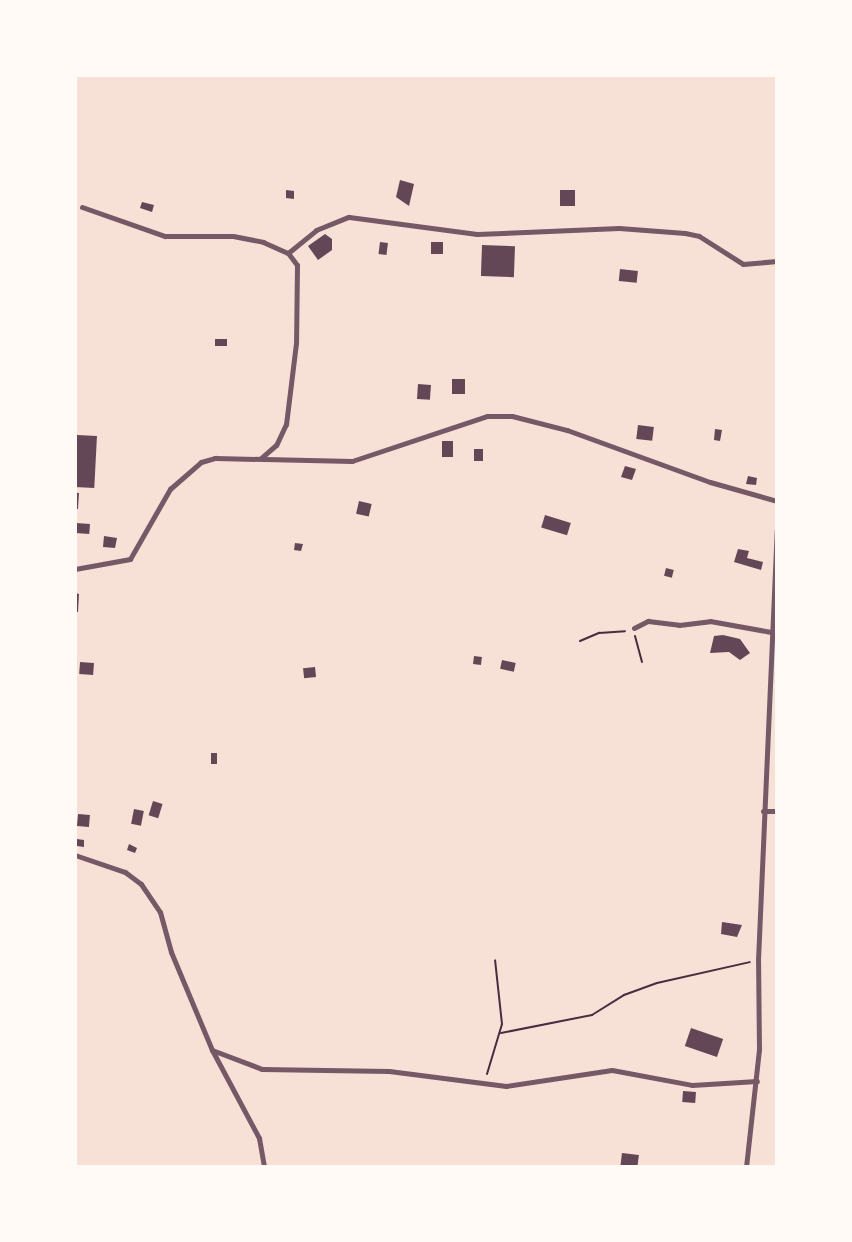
<!DOCTYPE html>
<style>
body{margin:0}
#map{position:relative;width:852px;height:1242px;overflow:hidden;background:#f7e1d7;font-family:Arial,sans-serif}
div>[style]{position:absolute}
[style*='--x']{left:calc(var(--x)*1px);top:calc(var(--y)*1px);width:calc(var(--w)*1px);rotate:calc(var(--a)*1deg)}
.building>*{inset:0;background:#644757;transform-origin:0 0}
.path>*{height:2px;margin:-1px;padding:0 1px;transform-origin:1px;border-radius:1px;background:#4a2c40}
.minor>*{height:5px;margin:-2.5px;padding:0 2.5px;transform-origin:2.5px;border-radius:2.5px;background:#755966}
span{translate:-50% -50%;white-space:nowrap;text-align:center;line-height:1.15;-webkit-text-stroke:5px #fffaf5;paint-order:stroke}
.frame{position:absolute;inset:0;border:77px solid #fffaf5;pointer-events:none}
</style>
<div id="map">
<div class="building">
<div style="clip-path:polygon(400px 180px,414px 184px,409px 206px,396px 197px)"></div>
<div style="clip-path:polygon(286px 190px,294px 191px,294px 199px,286px 198px)"></div>
<div style="left:560px;top:190px;width:15px;height:16px"></div>
<div style="clip-path:polygon(142px 202px,154px 205px,152px 212px,140px 208px)"></div>
<div style="clip-path:polygon(325px 234px,332px 239px,332px 250px,318px 260px,308px 246px)"></div>
<div style="left:380px;top:242px;width:8px;height:12px;rotate:7deg"></div>
<div style="left:431px;top:242px;width:12px;height:12px"></div>
<div style="left:482px;top:245px;width:33px;height:31px;rotate:2deg"></div>
<div style="left:620px;top:269px;width:18px;height:12px;rotate:6deg"></div>
<div style="left:215px;top:339px;width:12px;height:7px"></div>
<div style="left:452px;top:379px;width:13px;height:15px"></div>
<div style="left:418px;top:384px;width:13px;height:15px;rotate:4deg"></div>
<div style="left:638px;top:425px;width:16px;height:14px;rotate:7deg"></div>
<div style="clip-path:polygon(715px 429px,722px 430px,720px 441px,714px 440px)"></div>
<div style="left:77px;top:435px;width:20px;height:52px;rotate:3deg"></div>
<div style="left:442px;top:441px;width:11px;height:16px"></div>
<div style="left:474px;top:449px;width:9px;height:12px"></div>
<div style="clip-path:polygon(625px 466px,636px 469px,632px 480px,621px 477px)"></div>
<div style="clip-path:polygon(748px 476px,757px 478px,756px 485px,746px 484px)"></div>
<div style="clip-path:polygon(75px 493px,79px 493px,78px 509px,75px 509px)"></div>
<div style="left:359px;top:501px;width:13px;height:13px;rotate:13deg"></div>
<div style="left:545px;top:515px;width:27px;height:13px;rotate:17deg"></div>
<div style="left:76px;top:523px;width:14px;height:10px;rotate:4deg"></div>
<div style="clip-path:polygon(104px 536px,117px 538px,115px 548px,103px 547px)"></div>
<div style="clip-path:polygon(295px 543px,303px 544px,301px 551px,294px 550px)"></div>
<div style="clip-path:polygon(738px 549px,749px 551px,747px 558px,763px 562px,761px 570px,734px 562px)"></div>
<div style="left:666px;top:568px;width:8px;height:8px;rotate:14deg"></div>
<div style="clip-path:polygon(75px 593px,79px 594px,78px 612px,75px 612px)"></div>
<div style="clip-path:polygon(723px 635px,740px 639px,750px 653px,740px 660px,729px 652px,710px 653px,714px 636px)"></div>
<div style="left:474px;top:656px;width:8px;height:8px;rotate:7deg"></div>
<div style="left:502px;top:660px;width:14px;height:9px;rotate:12deg"></div>
<div style="left:80px;top:662px;width:14px;height:12px;rotate:4deg"></div>
<div style="left:315px;top:667px;width:10px;height:12px;rotate:84deg"></div>
<div style="left:211px;top:753px;width:6px;height:11px"></div>
<div style="left:153px;top:801px;width:10px;height:15px;rotate:17deg"></div>
<div style="left:134px;top:809px;width:10px;height:15px;rotate:11deg"></div>
<div style="left:78px;top:814px;width:12px;height:12px;rotate:5deg"></div>
<div style="clip-path:polygon(77px 839px,84px 840px,84px 847px,77px 846px)"></div>
<div style="clip-path:polygon(129px 844px,137px 848px,135px 853px,127px 850px)"></div>
<div style="clip-path:polygon(722px 922px,742px 925px,737px 937px,721px 934px)"></div>
<div style="left:691px;top:1028px;width:34px;height:19px;rotate:19deg"></div>
<div style="left:683px;top:1091px;width:13px;height:11px;rotate:4deg"></div>
<div style="left:622px;top:1153px;width:17px;height:13px;rotate:7deg"></div>
</div>
<div class="path">
<div style="--x:635;--y:636;--w:27;--a:75"></div>
<div style="--x:580;--y:641;--w:21;--a:-23"></div>
<div style="--x:599;--y:633;--w:26;--a:-4"></div>
<div style="--x:501;--y:1033;--w:93;--a:-11.2"></div>
<div style="--x:592;--y:1015;--w:38;--a:-32"></div>
<div style="--x:624;--y:995;--w:35;--a:-20"></div>
<div style="--x:657;--y:983;--w:95;--a:-12.7"></div>
<div style="--x:487;--y:1074;--w:52;--a:-73.3"></div>
<div style="--x:502;--y:1024;--w:64;--a:-96.2"></div>
</div>
<div class="minor">
<div style="--x:82;--y:207;--w:88;--a:19.3"></div>
<div style="--x:165;--y:236;--w:68;--a:0"></div>
<div style="--x:233;--y:236;--w:31;--a:11"></div>
<div style="--x:263;--y:242;--w:27;--a:24"></div>
<div style="--x:288;--y:253;--w:15;--a:53"></div>
<div style="--x:297;--y:265;--w:78;--a:90.7"></div>
<div style="--x:296;--y:343;--w:82;--a:97"></div>
<div style="--x:286;--y:424;--w:23;--a:115"></div>
<div style="--x:276;--y:445;--w:20;--a:139"></div>
<div style="--x:288;--y:253;--w:36;--a:-39"></div>
<div style="--x:316;--y:230;--w:35;--a:-22"></div>
<div style="--x:349;--y:217;--w:129;--a:7.6"></div>
<div style="--x:477;--y:234;--w:142;--a:-2.4"></div>
<div style="--x:619;--y:228;--w:66;--a:4.3"></div>
<div style="--x:685;--y:233;--w:14;--a:12"></div>
<div style="--x:699;--y:236;--w:52;--a:32.5"></div>
<div style="--x:743;--y:264;--w:34;--a:-5"></div>
<div style="--x:75;--y:569;--w:56;--a:-10.3"></div>
<div style="--x:130;--y:559;--w:81;--a:-60.3"></div>
<div style="--x:170;--y:489;--w:41;--a:-41.1"></div>
<div style="--x:201;--y:462;--w:15;--a:-16"></div>
<div style="--x:215;--y:458;--w:137;--a:1.3"></div>
<div style="--x:352;--y:461;--w:142;--a:-18.4"></div>
<div style="--x:487;--y:416;--w:25;--a:0"></div>
<div style="--x:512;--y:416;--w:57;--a:14.3"></div>
<div style="--x:567;--y:430;--w:152;--a:20"></div>
<div style="--x:710;--y:482;--w:70;--a:15.8"></div>
<div style="--x:634;--y:628;--w:16;--a:-27"></div>
<div style="--x:648;--y:621;--w:31;--a:7"></div>
<div style="--x:679;--y:625;--w:31;--a:-7"></div>
<div style="--x:710;--y:621;--w:62;--a:10.2"></div>
<div style="--x:763;--y:811;--w:14;--a:0"></div>
<div style="--x:75;--y:855;--w:53;--a:18.8"></div>
<div style="--x:125;--y:872;--w:20;--a:37"></div>
<div style="--x:141;--y:884;--w:34;--a:56"></div>
<div style="--x:160;--y:912;--w:41;--a:74.6"></div>
<div style="--x:171;--y:952;--w:106;--a:67.3"></div>
<div style="--x:212;--y:1050;--w:53;--a:20.8"></div>
<div style="--x:262;--y:1069;--w:127;--a:0.9"></div>
<div style="--x:389;--y:1071;--w:118;--a:7.3"></div>
<div style="--x:506;--y:1086;--w:107;--a:-8.6"></div>
<div style="--x:612;--y:1070;--w:81;--a:10.6"></div>
<div style="--x:692;--y:1085;--w:65;--a:-3.5"></div>
<div style="--x:212;--y:1050;--w:100;--a:61.9"></div>
<div style="--x:259;--y:1138;--w:29;--a:80"></div>
<div style="--x:746;--y:1167;--w:118;--a:-83.7"></div>
<div style="--x:759;--y:1050;--w:90;--a:-90.6"></div>
<div style="--x:758;--y:960;--w:431;--a:-87.5"></div>
</div>
<div class="frame"></div>
</div>
